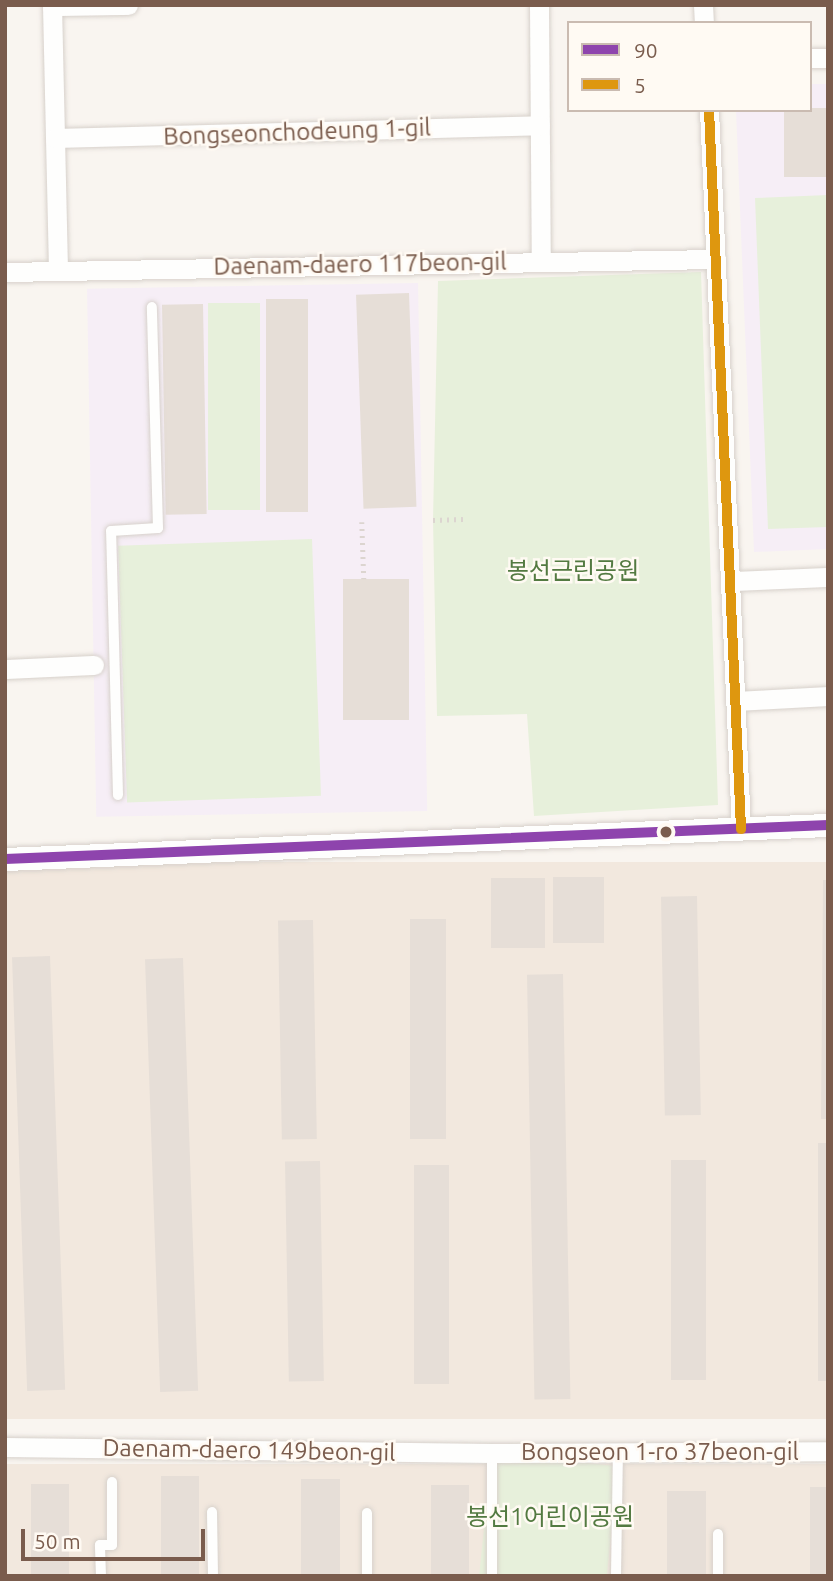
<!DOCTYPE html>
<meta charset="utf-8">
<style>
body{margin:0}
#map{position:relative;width:833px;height:1581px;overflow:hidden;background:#f9f5f0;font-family:Ubuntu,"Noto Sans KR",sans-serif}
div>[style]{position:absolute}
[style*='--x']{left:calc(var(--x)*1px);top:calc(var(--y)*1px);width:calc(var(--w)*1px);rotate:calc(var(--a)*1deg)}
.residential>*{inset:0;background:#f2e8de;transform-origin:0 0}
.education>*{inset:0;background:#f6eef6;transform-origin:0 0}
.green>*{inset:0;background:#e7f0db;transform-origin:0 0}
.building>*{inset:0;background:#e6ded7;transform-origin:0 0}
.path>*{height:4.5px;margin-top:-2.25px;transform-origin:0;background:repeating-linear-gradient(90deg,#dcd5d0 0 2px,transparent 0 7px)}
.roads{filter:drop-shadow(0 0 2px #d7d1cb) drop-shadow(0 0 2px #d7d1cb)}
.service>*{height:10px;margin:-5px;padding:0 5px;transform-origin:5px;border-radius:5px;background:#fefefd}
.minor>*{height:19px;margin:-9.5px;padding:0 9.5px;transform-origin:9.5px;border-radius:9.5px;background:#fefefd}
.tertiary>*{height:23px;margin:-11.5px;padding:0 11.5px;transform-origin:11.5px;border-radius:11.5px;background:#fefefd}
.bus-1>*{height:10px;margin:-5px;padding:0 5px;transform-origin:5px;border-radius:5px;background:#8e44ad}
.bus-2>*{height:10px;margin:-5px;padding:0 5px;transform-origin:5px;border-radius:5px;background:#de970f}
.dots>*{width:19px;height:19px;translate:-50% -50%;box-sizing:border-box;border:4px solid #fffaf3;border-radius:50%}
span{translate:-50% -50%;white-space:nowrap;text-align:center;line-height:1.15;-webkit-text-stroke:5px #fffaf3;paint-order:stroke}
.street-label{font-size:24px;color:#7a5c4d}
.park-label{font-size:24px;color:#537a41}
.frame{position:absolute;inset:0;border:7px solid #7a5c4d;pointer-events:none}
.legend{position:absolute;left:567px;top:21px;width:245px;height:91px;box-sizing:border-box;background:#fffaf3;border:2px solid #cabbb1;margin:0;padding:9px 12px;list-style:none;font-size:21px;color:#7a5c4d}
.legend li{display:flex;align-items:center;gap:14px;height:35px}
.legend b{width:35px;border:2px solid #cabbb1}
.scale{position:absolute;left:21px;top:1529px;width:184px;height:32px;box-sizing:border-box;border:4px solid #7a5c4d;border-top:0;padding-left:9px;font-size:21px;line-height:24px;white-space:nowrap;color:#7a5c4d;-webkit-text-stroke:5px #fffaf3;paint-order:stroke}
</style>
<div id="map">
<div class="residential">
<div style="left:828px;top:862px;width:557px;height:824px;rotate:90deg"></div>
<div style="left:5px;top:1464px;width:823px;height:112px"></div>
</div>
<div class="education">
<div style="clip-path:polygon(810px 84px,828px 84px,828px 549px,754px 552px,736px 110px,810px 110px)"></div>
<div style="left:418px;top:283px;width:528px;height:331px;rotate:89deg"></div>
</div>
<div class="green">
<div style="clip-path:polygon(828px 195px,828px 527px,768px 529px,755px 198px)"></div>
<div style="clip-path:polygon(701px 272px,718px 805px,534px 816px,527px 714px,437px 716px,433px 520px,438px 281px)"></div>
<div style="left:260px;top:303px;width:207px;height:52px;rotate:90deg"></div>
<div style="left:312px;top:539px;width:257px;height:194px;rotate:88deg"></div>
<div style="left:492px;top:1453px;width:127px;height:123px;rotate:6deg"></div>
</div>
<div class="building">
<div style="clip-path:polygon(810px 108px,828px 108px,828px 177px,784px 177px,784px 110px)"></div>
<div style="left:409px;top:293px;width:214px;height:53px;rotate:88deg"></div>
<div style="left:266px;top:299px;width:42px;height:213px"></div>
<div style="left:203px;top:304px;width:210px;height:41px;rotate:89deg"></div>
<div style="left:343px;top:579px;width:66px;height:141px"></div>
<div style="left:553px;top:877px;width:51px;height:66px"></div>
<div style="left:491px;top:878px;width:54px;height:70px"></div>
<div style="clip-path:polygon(823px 880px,828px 880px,828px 1119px,821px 1119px)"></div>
<div style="left:697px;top:896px;width:219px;height:36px;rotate:89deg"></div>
<div style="left:410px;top:919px;width:36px;height:220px"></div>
<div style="left:313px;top:920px;width:219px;height:35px;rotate:89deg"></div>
<div style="left:50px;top:956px;width:434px;height:38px;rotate:88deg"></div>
<div style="left:183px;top:958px;width:433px;height:38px;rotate:88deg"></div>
<div style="left:563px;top:974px;width:425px;height:36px;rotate:89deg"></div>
<div style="left:818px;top:1143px;width:10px;height:238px"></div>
<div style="left:671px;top:1160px;width:35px;height:220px"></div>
<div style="left:320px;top:1161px;width:220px;height:35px;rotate:89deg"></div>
<div style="left:414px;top:1165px;width:35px;height:219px"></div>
<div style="left:161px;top:1476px;width:38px;height:100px"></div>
<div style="left:301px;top:1479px;width:39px;height:97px"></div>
<div style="left:31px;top:1484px;width:38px;height:92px"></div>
<div style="left:431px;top:1485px;width:38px;height:91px"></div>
<div style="left:810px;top:1487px;width:18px;height:89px"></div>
<div style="left:667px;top:1491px;width:39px;height:85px"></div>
</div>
<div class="path">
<div style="--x:433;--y:520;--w:30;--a:-2"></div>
<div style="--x:362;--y:522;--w:57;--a:88"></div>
</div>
<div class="roads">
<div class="service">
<div style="--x:118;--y:795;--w:264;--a:-91.5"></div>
<div style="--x:111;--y:531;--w:47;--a:-3.7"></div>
<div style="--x:158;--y:528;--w:221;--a:-91.6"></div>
<div style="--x:212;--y:1512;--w:64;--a:89.1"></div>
<div style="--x:101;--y:1576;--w:31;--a:-92"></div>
<div style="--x:100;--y:1545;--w:12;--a:0"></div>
<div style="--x:112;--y:1545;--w:63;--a:-90"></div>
<div style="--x:367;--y:1576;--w:63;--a:-90"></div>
<div style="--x:492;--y:1576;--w:123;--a:-90"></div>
<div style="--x:616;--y:1576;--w:124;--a:-89.1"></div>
<div style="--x:718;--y:1576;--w:42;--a:-90"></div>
</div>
<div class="minor">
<div style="--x:52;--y:5;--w:265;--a:88.7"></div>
<div style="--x:539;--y:5;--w:256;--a:89.6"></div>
<div style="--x:703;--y:5;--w:18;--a:87"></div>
<div style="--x:52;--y:6;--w:76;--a:-0.8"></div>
<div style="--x:810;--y:58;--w:18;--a:0"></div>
<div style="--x:709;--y:110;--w:720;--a:87.45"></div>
<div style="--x:55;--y:138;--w:485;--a:-1.5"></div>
<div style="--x:5;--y:272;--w:711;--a:-1.05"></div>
<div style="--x:732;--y:581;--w:96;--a:-2.4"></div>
<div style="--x:5;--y:669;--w:89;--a:-2.6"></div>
<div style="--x:736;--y:701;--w:92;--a:-3.1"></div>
<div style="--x:5;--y:1447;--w:487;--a:0.7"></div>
<div style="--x:492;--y:1453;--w:336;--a:-0.3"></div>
</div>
<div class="tertiary">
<div style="--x:5;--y:859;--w:824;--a:-2.37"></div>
</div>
</div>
<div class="bus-1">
<div style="--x:5;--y:859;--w:824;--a:-2.37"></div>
</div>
<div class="bus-2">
<div style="--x:709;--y:110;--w:720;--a:87.45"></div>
</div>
<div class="dots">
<div style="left:666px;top:832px;background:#7a5c4d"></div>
</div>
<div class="street-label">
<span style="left:297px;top:132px;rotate:-2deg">Bongseonchodeung 1-gil</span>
<span style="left:360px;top:264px;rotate:-1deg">Daenam-daero 117beon-gil</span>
<span style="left:249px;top:1450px;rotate:1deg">Daenam-daero 149beon-gil</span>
<span style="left:660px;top:1452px">Bongseon 1-ro 37beon-gil</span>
</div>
<div class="park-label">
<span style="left:573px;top:571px">봉선근린공원</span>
<span style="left:550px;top:1517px">봉선1어린이공원</span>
</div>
<div class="frame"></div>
<ul class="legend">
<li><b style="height:9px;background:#8e44ad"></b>90</li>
<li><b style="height:9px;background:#de970f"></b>5</li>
</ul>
<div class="scale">50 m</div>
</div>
